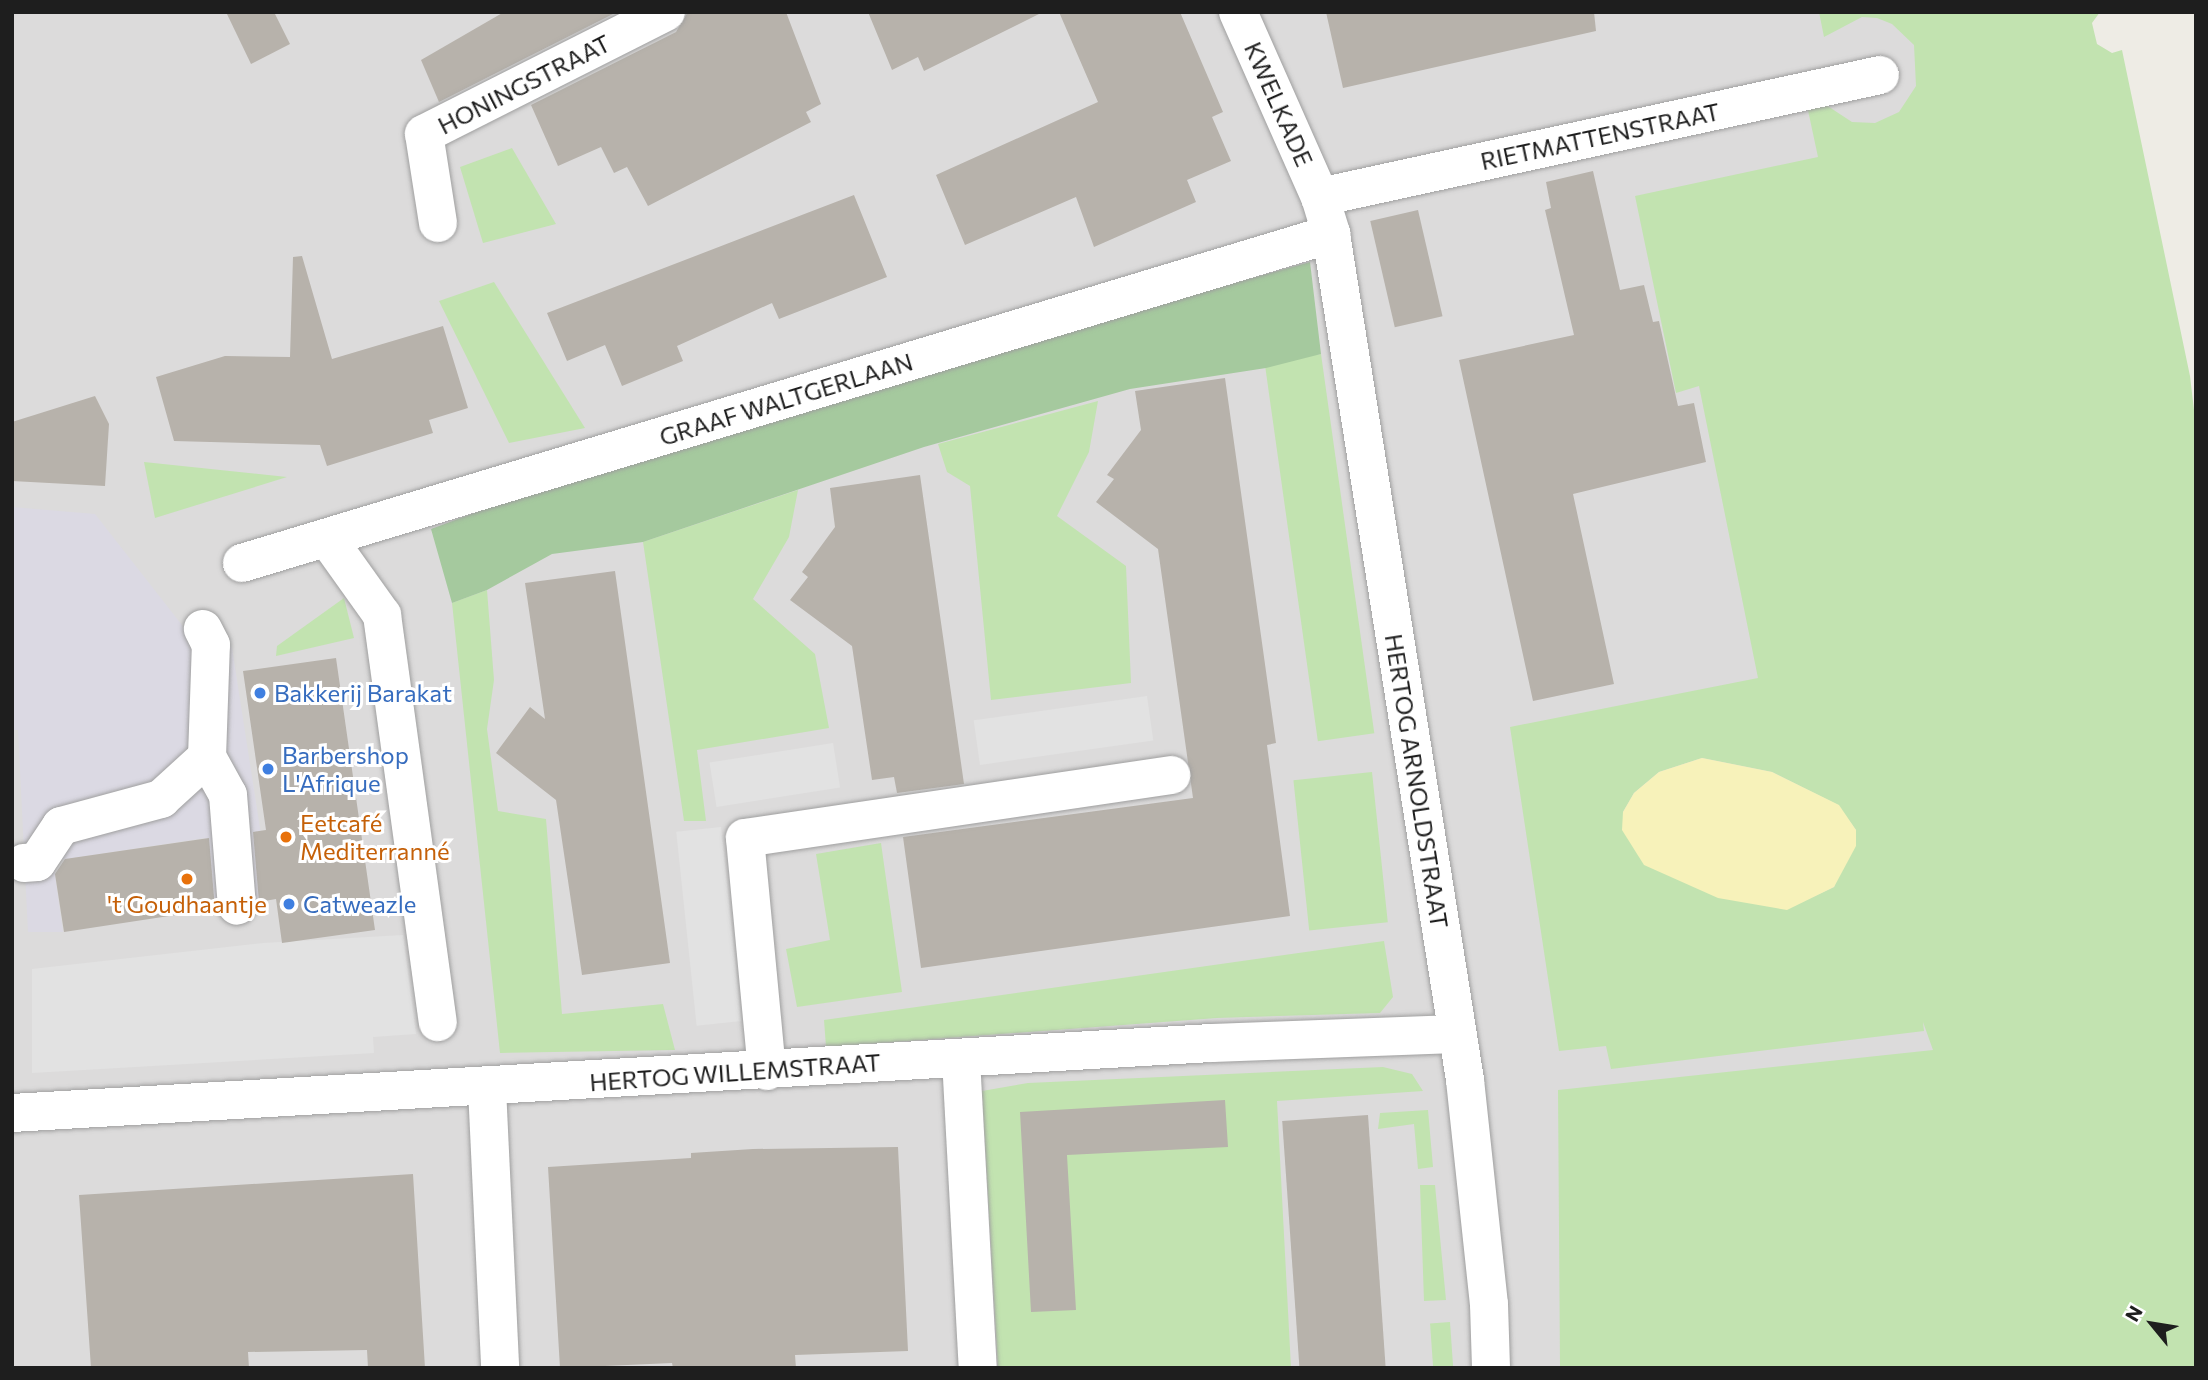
<!DOCTYPE html>
<meta charset="utf-8">
<style>
body{margin:0}
#map{position:relative;width:2208px;height:1380px;overflow:hidden;background:#eeece5;font-family:Commissioner,sans-serif}
div>[style]{position:absolute}
[style*='--x']{left:calc(var(--x)*1px);top:calc(var(--y)*1px);width:calc(var(--w)*1px);rotate:calc(var(--a)*1deg)}
.residential>*{inset:0;background:#dcdbdb}
.grass>*{inset:0;background:#c2e3b0;transform-origin:0 0}
.forest>*{inset:0;background:#a5c99e}
.sand>*{inset:0;background:#f7f2ba}
.parking>*{inset:0;background:#e2e2e2;transform-origin:0 0}
.plaza>*{inset:0;background:#dbd9e3}
.building>*{inset:0;background:#b7b2ab;transform-origin:0 0}
.roads{filter:drop-shadow(0 0 2px #9f9f9f) drop-shadow(0 0 2px #9f9f9f)}
.minor>*{height:38px;margin:-19px;padding:0 19px;transform-origin:19px;border-radius:19px;background:#fff}
.dots>*{width:19px;height:19px;translate:-50% -50%;box-sizing:border-box;border:4px solid #fff;border-radius:50%}
span{translate:-50% -50%;white-space:nowrap;text-align:center;line-height:1.15;-webkit-text-stroke:6px #fff;paint-order:stroke}
.street-label{font-size:24px;color:#1e1e1e}
.shop-label{font-size:24px;color:#366cbe}
.left{translate:0 -50%;text-align:left}
.food-label{font-size:24px;color:#c56008}
.frame{position:absolute;inset:0;border:14px solid #1e1e1e;pointer-events:none}
.north{position:absolute;left:2117px;top:1289px;width:70px;height:70px;-webkit-text-stroke:5px #fff;paint-order:stroke;rotate:300deg;font-size:19px;font-weight:700;line-height:28px;text-align:center;color:#1e1e1e}
.north::after{content:'';display:block;margin:auto;width:24px;height:32px;background:#1e1e1e;clip-path:polygon(50% 0,100% 100%,50% 72%,0 100%)}
</style>
<div id="map">
<div class="residential">
<div style="clip-path:polygon(12px 12px,2044px 12px,2196px 854px,2196px 1368px,12px 1368px)"></div>
</div>
<div class="grass">
<div style="clip-path:polygon(evenodd,1819px 12px,2100px 12px,2092px 23px,2097px 44px,2112px 53px,2122px 50px,2190px 376px,2196px 427px,2196px 1368px,1560px 1368px,1558px 1090px,1933px 1050px,1923px 1022px,1924px 1031px,1611px 1069px,1606px 1046px,1559px 1051px,1510px 727px,1758px 678px,1699px 386px,1676px 393px,1635px 196px,1818px 157px,1806px 101px,1820px 101px,1852px 122px,1875px 123px,1899px 112px,1916px 86px,1914px 45px,1892px 24px,1877px 18px,1862px 17px,1824px 37px,1819px 12px,1702px 758px,1772px 772px,1838px 805px,1856px 830px,1834px 887px,1787px 909px,1623px 812px,1634px 793px,1659px 772px,1702px 758px)"></div>
<div style="clip-path:polygon(512px 148px,556px 224px,483px 243px,460px 167px)"></div>
<div style="clip-path:polygon(494px 282px,585px 428px,509px 443px,439px 301px)"></div>
<div style="left:1321px;top:354px;width:383px;height:57px;rotate:82deg"></div>
<div style="clip-path:polygon(1098px 401px,1089px 452px,1057px 516px,1126px 566px,1131px 683px,991px 700px,970px 486px,947px 472px,938px 444px)"></div>
<div style="clip-path:polygon(144px 462px,287px 477px,155px 518px)"></div>
<div style="clip-path:polygon(798px 490px,789px 537px,753px 599px,815px 654px,829px 728px,697px 750px,706px 821px,684px 821px,643px 542px)"></div>
<div style="clip-path:polygon(487px 590px,494px 680px,487px 729px,498px 811px,546px 819px,562px 1014px,663px 1004px,675px 1050px,500px 1053px,452px 603px)"></div>
<div style="clip-path:polygon(344px 598px,354px 638px,276px 656px,277px 646px)"></div>
<div style="left:1372px;top:772px;width:151px;height:79px;rotate:84deg"></div>
<div style="clip-path:polygon(881px 843px,902px 992px,797px 1007px,786px 949px,830px 940px,816px 854px)"></div>
<div style="clip-path:polygon(1384px 941px,1393px 997px,1380px 1013px,1217px 1018px,826px 1047px,824px 1020px)"></div>
<div style="clip-path:polygon(1383px 1067px,1412px 1074px,1423px 1091px,1277px 1101px,1291px 1368px,998px 1368px,982px 1091px,1028px 1083px)"></div>
<div style="clip-path:polygon(1428px 1110px,1433px 1167px,1418px 1169px,1414px 1124px,1378px 1129px,1380px 1113px)"></div>
<div style="clip-path:polygon(1420px 1185px,1435px 1185px,1446px 1300px,1424px 1301px)"></div>
<div style="left:1450px;top:1322px;width:46px;height:20px;rotate:86deg"></div>
</div>
<div class="forest">
<div style="clip-path:polygon(1310px 262px,1321px 354px,1266px 368px,1130px 389px,924px 447px,643px 542px,552px 554px,487px 590px,452px 603px,431px 529px,560px 481px,979px 354px)"></div>
</div>
<div class="sand">
<div style="clip-path:polygon(1702px 758px,1772px 772px,1839px 805px,1856px 830px,1856px 846px,1834px 887px,1787px 910px,1718px 898px,1644px 865px,1622px 830px,1623px 812px,1634px 793px,1659px 772px)"></div>
</div>
<div class="parking">
<div style="left:1147px;top:696px;width:45px;height:175px;rotate:82deg"></div>
<div style="left:833px;top:743px;width:45px;height:125px;rotate:81deg"></div>
<div style="left:721px;top:827px;width:195px;height:45px;rotate:84deg"></div>
<div style="clip-path:polygon(403px 935px,416px 1034px,373px 1037px,374px 1053px,32px 1073px,32px 969px,263px 943px)"></div>
</div>
<div class="plaza">
<div style="clip-path:polygon(12px 507px,95px 514px,189px 634px,216px 625px,232px 648px,271px 899px,216px 909px,205px 838px,53px 861px,63px 932px,28px 932px,18px 730px,12px 730px)"></div>
</div>
<div class="building">
<div style="clip-path:polygon(226px 12px,274px 12px,290px 44px,251px 64px)"></div>
<div style="clip-path:polygon(504px 12px,617px 12px,439px 102px,421px 60px)"></div>
<div style="clip-path:polygon(688px 12px,786px 12px,821px 104px,806px 112px,811px 122px,648px 206px,627px 167px,614px 173px,601px 147px,558px 166px,531px 105px,676px 32px)"></div>
<div style="clip-path:polygon(868px 12px,1043px 12px,924px 71px,918px 57px,892px 70px)"></div>
<div style="clip-path:polygon(1059px 12px,1180px 12px,1223px 112px,1212px 117px,1231px 161px,1187px 180px,1196px 202px,1094px 247px,1076px 197px,965px 245px,936px 175px,1098px 102px)"></div>
<div style="clip-path:polygon(1326px 12px,1594px 12px,1596px 31px,1343px 88px)"></div>
<div style="clip-path:polygon(1593px 171px,1620px 290px,1644px 285px,1653px 322px,1659px 321px,1678px 406px,1694px 403px,1706px 462px,1573px 494px,1614px 684px,1533px 701px,1459px 360px,1574px 335px,1545px 210px,1551px 208px,1546px 182px)"></div>
<div style="clip-path:polygon(854px 195px,887px 277px,779px 319px,772px 303px,677px 346px,683px 361px,622px 386px,605px 345px,567px 361px,547px 313px)"></div>
<div style="left:1418px;top:210px;width:109px;height:49px;rotate:77deg"></div>
<div style="clip-path:polygon(302px 256px,332px 359px,443px 326px,468px 408px,429px 420px,433px 433px,327px 466px,320px 445px,174px 441px,156px 377px,225px 356px,290px 357px,293px 257px)"></div>
<div style="clip-path:polygon(1225px 378px,1276px 743px,1267px 745px,1290px 916px,921px 968px,903px 837px,1193px 798px,1158px 549px,1096px 502px,1114px 479px,1107px 475px,1141px 430px,1135px 391px)"></div>
<div style="clip-path:polygon(95px 396px,109px 424px,105px 486px,12px 481px,12px 422px)"></div>
<div style="clip-path:polygon(920px 475px,964px 784px,897px 793px,894px 777px,872px 780px,852px 646px,790px 600px,808px 577px,802px 572px,835px 527px,830px 488px)"></div>
<div style="clip-path:polygon(615px 571px,670px 963px,582px 975px,556px 800px,496px 753px,530px 707px,545px 719px,525px 583px)"></div>
<div style="clip-path:polygon(336px 658px,375px 930px,282px 943px,276px 899px,259px 902px,253px 832px,266px 830px,243px 671px)"></div>
<div style="clip-path:polygon(209px 838px,215px 909px,64px 932px,55px 874px,65px 859px)"></div>
<div style="clip-path:polygon(1225px 1100px,1228px 1147px,1067px 1155px,1076px 1310px,1031px 1312px,1020px 1112px)"></div>
<div style="left:1368px;top:1115px;width:254px;height:86px;rotate:86deg"></div>
<div style="clip-path:polygon(898px 1147px,908px 1351px,795px 1355px,796px 1368px,673px 1368px,672px 1363px,560px 1368px,548px 1167px,691px 1158px,691px 1153px,753px 1149px)"></div>
<div style="clip-path:polygon(413px 1174px,425px 1368px,368px 1368px,367px 1350px,248px 1352px,249px 1368px,91px 1368px,79px 1195px)"></div>
</div>
<div class="roads">
<div class="minor">
<div style="--x:1238;--y:12;--w:202;--a:66.1"></div>
<div style="--x:1320;--y:197;--w:39;--a:73"></div>
<div style="--x:1331;--y:234;--w:857;--a:81"></div>
<div style="--x:1465;--y:1080;--w:225;--a:83.9"></div>
<div style="--x:1489;--y:1304;--w:64;--a:88.2"></div>
<div style="--x:1320;--y:197;--w:573;--a:-12.29"></div>
<div style="--x:438;--y:223;--w:90;--a:-98.9"></div>
<div style="--x:424;--y:134;--w:271;--a:-26.8"></div>
<div style="--x:327;--y:538;--w:95;--a:54.5"></div>
<div style="--x:382;--y:615;--w:411;--a:82.2"></div>
<div style="--x:242;--y:563;--w:1138;--a:-16.81"></div>
<div style="--x:207;--y:757;--w:43;--a:61.1"></div>
<div style="--x:228;--y:795;--w:111;--a:85.4"></div>
<div style="--x:24;--y:863;--w:13;--a:-4"></div>
<div style="--x:37;--y:862;--w:43;--a:-56.3"></div>
<div style="--x:61;--y:826;--w:104;--a:-15.1"></div>
<div style="--x:161;--y:799;--w:62;--a:-42.4"></div>
<div style="--x:207;--y:757;--w:112;--a:-88"></div>
<div style="--x:211;--y:645;--w:18;--a:-117"></div>
<div style="--x:961;--y:1059;--w:309;--a:86.9"></div>
<div style="--x:767;--y:1071;--w:234;--a:-95.4"></div>
<div style="--x:745;--y:838;--w:431;--a:-8.4"></div>
<div style="--x:487;--y:1088;--w:280;--a:87.3"></div>
<div style="--x:12;--y:1113;--w:1201;--a:-3.34"></div>
<div style="--x:1211;--y:1043;--w:246;--a:-2.1"></div>
</div>
</div>
<div class="dots">
<div style="left:260px;top:693px;background:#3f7fe0"></div>
<div style="left:268px;top:769px;background:#3f7fe0"></div>
<div style="left:286px;top:837px;background:#e8710a"></div>
<div style="left:187px;top:879px;background:#e8710a"></div>
<div style="left:289px;top:904px;background:#3f7fe0"></div>
</div>
<div class="street-label">
<span style="left:524px;top:84px;rotate:-27deg">HONINGSTRAAT</span>
<span style="left:1279px;top:104px;rotate:66deg">KWELKADE</span>
<span style="left:1600px;top:136px;rotate:-12deg">RIETMATTENSTRAAT</span>
<span style="left:786px;top:399px;rotate:-17deg">GRAAF WALTGERLAAN</span>
<span style="left:1417px;top:781px;rotate:81deg">HERTOG ARNOLDSTRAAT</span>
<span style="left:735px;top:1072px;rotate:-4deg">HERTOG WILLEMSTRAAT</span>
</div>
<div class="shop-label">
<span class="left" style="left:274px;top:693px">Bakkerij Barakat</span>
<span class="left" style="left:282px;top:769px">Barbershop<br>L'Afrique</span>
<span class="left" style="left:303px;top:904px">Catweazle</span>
</div>
<div class="food-label">
<span class="left" style="left:300px;top:837px">Eetcafé<br>Mediterranné</span>
<span style="left:187px;top:904px">'t Goudhaantje</span>
</div>
<div class="frame"></div>
<div class="north">N</div>
</div>
